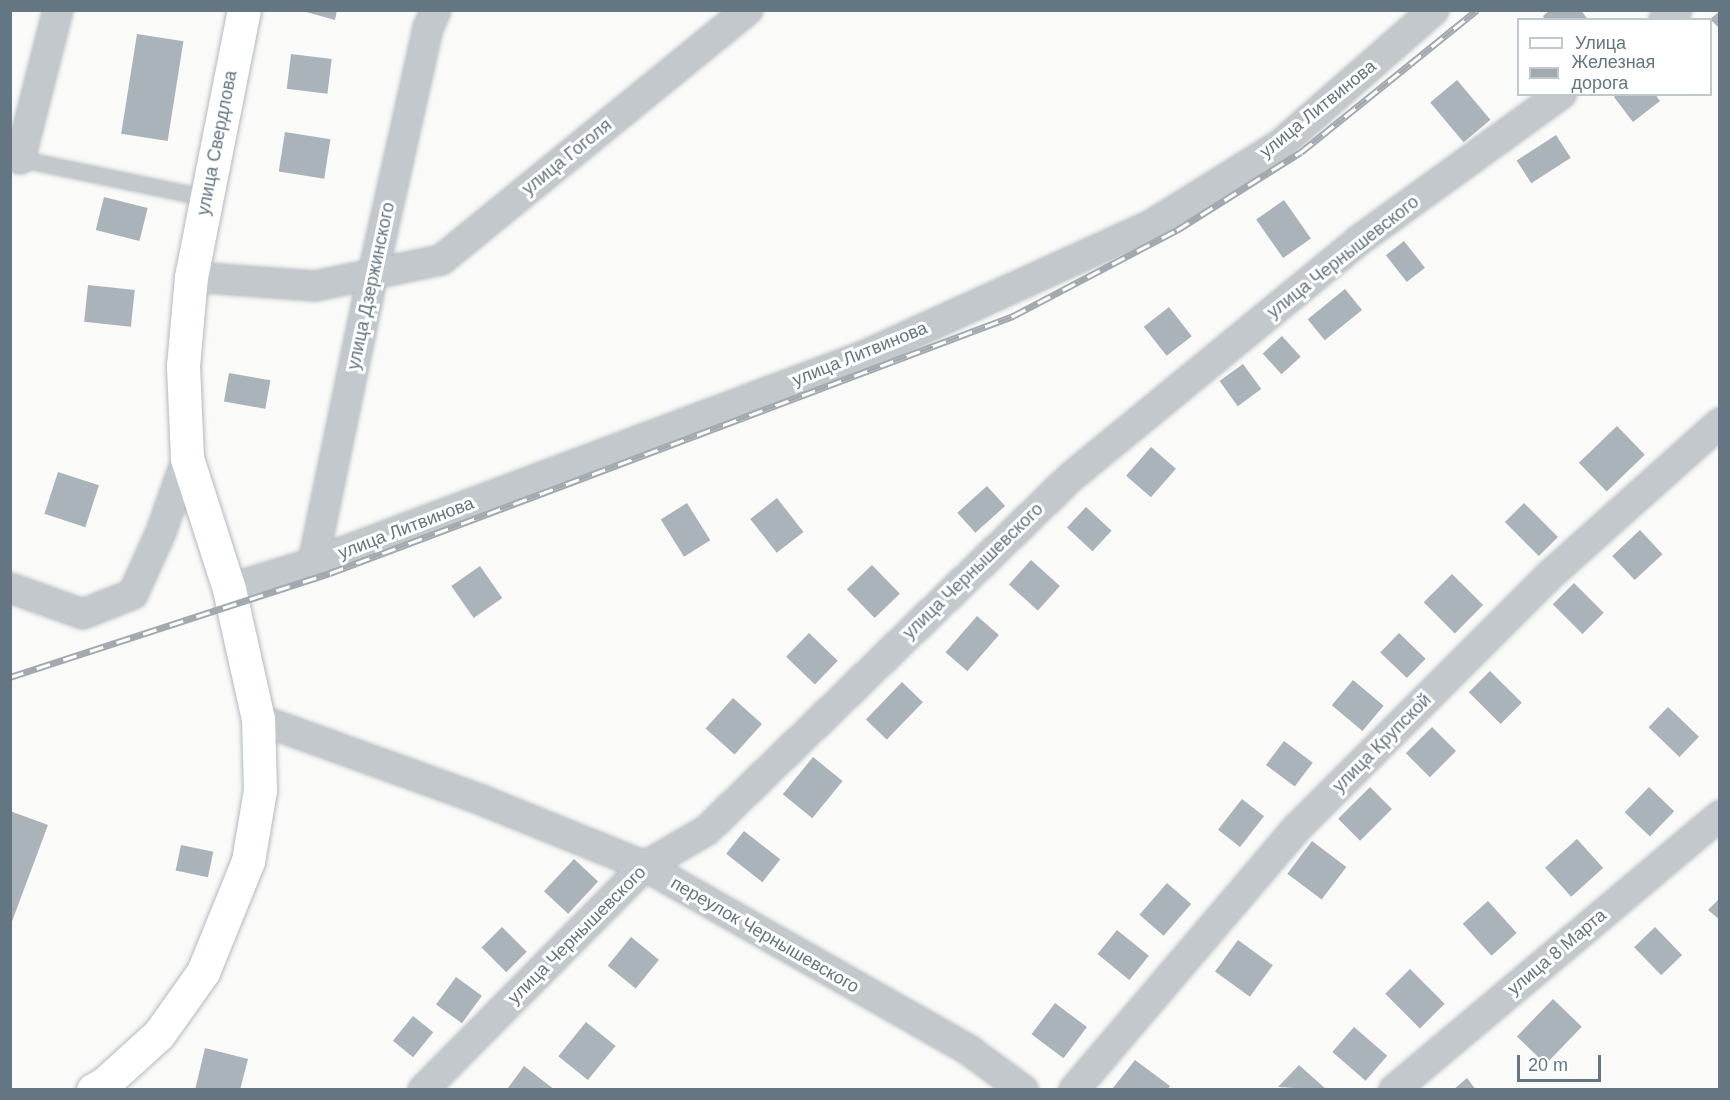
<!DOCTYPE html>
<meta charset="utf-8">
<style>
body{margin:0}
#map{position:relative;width:1730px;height:1100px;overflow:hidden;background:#fafaf8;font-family:Helvetica,sans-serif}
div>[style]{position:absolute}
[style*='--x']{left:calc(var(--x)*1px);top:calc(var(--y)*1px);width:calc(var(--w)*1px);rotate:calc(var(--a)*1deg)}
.building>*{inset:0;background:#aab3b9;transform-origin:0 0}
.roads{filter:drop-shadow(0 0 2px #b3babf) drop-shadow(0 0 2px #b3babf)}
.lane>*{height:14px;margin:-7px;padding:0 7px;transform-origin:7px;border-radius:7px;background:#c3c8cc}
.street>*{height:28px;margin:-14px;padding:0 14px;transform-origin:14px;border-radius:14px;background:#c3c8cc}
.secondary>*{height:33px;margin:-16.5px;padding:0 16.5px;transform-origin:16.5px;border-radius:16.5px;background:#fff}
.rail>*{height:7px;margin-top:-3.5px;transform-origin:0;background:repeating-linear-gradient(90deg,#fff 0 14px,#a2aab0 0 28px);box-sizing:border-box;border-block:2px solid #a2aab0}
span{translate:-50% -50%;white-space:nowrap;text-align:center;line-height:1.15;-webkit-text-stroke:6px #fff;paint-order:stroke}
.street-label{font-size:18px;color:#657683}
.frame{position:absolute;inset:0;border:12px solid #657683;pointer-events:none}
.legend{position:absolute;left:1517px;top:18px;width:195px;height:78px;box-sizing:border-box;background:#fff;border:2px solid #c1c8cd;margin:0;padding:8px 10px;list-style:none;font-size:18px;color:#657683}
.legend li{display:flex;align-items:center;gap:12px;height:30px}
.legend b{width:30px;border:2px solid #c1c8cd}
.scale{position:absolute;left:1517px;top:1055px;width:84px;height:27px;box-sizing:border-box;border:3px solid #657683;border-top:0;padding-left:8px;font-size:18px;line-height:21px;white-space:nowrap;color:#657683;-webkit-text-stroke:4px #fff;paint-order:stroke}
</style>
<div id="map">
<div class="building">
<div style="clip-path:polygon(299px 10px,337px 10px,335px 20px)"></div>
<div style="clip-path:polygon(1550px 10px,1581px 10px,1588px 20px,1545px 20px,1543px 16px)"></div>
<div style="clip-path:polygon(1720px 11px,1720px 29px,1710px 19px)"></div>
<div style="left:137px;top:34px;width:47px;height:101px;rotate:9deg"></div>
<div style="left:291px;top:54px;width:41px;height:35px;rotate:7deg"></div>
<div style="left:1457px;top:80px;width:52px;height:35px;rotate:50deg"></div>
<div style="clip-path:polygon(1617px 94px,1655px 94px,1660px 101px,1633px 122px,1614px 97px)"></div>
<div style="left:285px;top:132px;width:46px;height:40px;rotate:9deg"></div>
<div style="left:1556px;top:135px;width:27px;height:47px;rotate:57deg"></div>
<div style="left:104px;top:197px;width:45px;height:34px;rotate:14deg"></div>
<div style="left:1284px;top:200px;width:47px;height:34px;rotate:55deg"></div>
<div style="left:1404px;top:241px;width:34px;height:23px;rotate:52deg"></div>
<div style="left:88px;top:285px;width:47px;height:37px;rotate:6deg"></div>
<div style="left:1345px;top:289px;width:27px;height:48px;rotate:51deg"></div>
<div style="left:1169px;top:307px;width:37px;height:32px;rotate:52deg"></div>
<div style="left:1282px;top:336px;width:28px;height:26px;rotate:48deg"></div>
<div style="left:1243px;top:364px;width:31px;height:29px;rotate:54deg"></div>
<div style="left:229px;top:373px;width:42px;height:29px;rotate:10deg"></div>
<div style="left:1617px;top:426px;width:40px;height:53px;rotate:46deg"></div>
<div style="left:1151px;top:447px;width:33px;height:38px;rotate:41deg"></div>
<div style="left:58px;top:472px;width:43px;height:44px;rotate:18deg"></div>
<div style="left:987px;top:486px;width:27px;height:40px;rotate:48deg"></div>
<div style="left:777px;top:498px;width:43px;height:34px;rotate:52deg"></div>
<div style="left:687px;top:503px;width:44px;height:31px;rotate:58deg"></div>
<div style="left:1524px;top:503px;width:48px;height:27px;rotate:45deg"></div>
<div style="left:1086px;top:507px;width:35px;height:28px;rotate:43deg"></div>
<div style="left:1640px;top:530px;width:33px;height:38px;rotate:47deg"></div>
<div style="left:1031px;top:560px;width:39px;height:33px;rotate:42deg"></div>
<div style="left:872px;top:565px;width:40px;height:35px;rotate:46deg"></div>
<div style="left:480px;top:566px;width:39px;height:35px;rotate:55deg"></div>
<div style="left:1452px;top:574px;width:44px;height:40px;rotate:45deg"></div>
<div style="left:1574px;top:583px;width:42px;height:30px;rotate:45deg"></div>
<div style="left:977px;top:616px;width:29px;height:48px;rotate:41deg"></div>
<div style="left:809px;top:633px;width:40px;height:33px;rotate:44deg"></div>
<div style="left:1399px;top:633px;width:37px;height:27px;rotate:44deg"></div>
<div style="left:1490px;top:671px;width:45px;height:30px;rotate:45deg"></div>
<div style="left:1353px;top:680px;width:40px;height:33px;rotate:40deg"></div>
<div style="left:902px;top:682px;width:29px;height:52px;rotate:44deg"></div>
<div style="left:733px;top:698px;width:39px;height:41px;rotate:42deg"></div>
<div style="left:1668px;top:707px;width:43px;height:28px;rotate:44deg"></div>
<div style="left:1432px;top:727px;width:34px;height:37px;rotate:45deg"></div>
<div style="left:1284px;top:741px;width:36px;height:30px;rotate:37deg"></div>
<div style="left:813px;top:757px;width:38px;height:48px;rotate:39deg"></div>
<div style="left:1370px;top:787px;width:31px;height:45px;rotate:45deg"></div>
<div style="left:1649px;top:787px;width:35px;height:35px;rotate:44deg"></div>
<div style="left:1242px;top:799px;width:28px;height:39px;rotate:38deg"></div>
<div style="clip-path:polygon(10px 811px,48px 825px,11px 924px,10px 924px)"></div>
<div style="left:744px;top:831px;width:46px;height:29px;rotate:38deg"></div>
<div style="left:1577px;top:839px;width:39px;height:43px;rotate:48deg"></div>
<div style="left:1312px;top:841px;width:43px;height:41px;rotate:37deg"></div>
<div style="left:181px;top:845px;width:33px;height:26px;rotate:12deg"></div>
<div style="left:574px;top:859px;width:33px;height:44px;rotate:43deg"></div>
<div style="left:1167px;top:883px;width:32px;height:42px;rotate:41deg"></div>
<div style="clip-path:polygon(1720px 898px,1720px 920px,1708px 910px)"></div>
<div style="left:1488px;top:901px;width:43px;height:34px;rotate:48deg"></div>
<div style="left:502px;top:927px;width:35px;height:29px;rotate:45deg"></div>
<div style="left:1655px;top:927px;width:39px;height:29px;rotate:46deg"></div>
<div style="left:1117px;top:930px;width:41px;height:31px;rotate:39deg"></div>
<div style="left:631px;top:937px;width:36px;height:37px;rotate:39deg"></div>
<div style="left:1238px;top:940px;width:43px;height:39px;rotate:36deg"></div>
<div style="left:1410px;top:969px;width:49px;height:35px;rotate:45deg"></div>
<div style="left:456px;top:977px;width:32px;height:34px;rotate:36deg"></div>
<div style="left:1553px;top:999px;width:40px;height:52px;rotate:44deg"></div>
<div style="left:1055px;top:1003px;width:40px;height:39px;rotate:37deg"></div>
<div style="left:413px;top:1016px;width:26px;height:32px;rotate:39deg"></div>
<div style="left:586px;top:1022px;width:38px;height:44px;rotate:39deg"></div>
<div style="left:1354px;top:1027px;width:44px;height:33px;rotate:41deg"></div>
<div style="clip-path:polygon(205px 1048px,248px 1059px,240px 1090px,195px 1090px)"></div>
<div style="clip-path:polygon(1135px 1060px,1170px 1086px,1167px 1090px,1113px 1088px)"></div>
<div style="clip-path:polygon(1299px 1065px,1327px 1090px,1278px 1087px)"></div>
<div style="clip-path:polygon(524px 1066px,555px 1090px,508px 1088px)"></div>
<div style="clip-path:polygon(1467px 1078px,1476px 1090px,1453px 1090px)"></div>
</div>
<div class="roads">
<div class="lane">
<div style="--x:20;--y:159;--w:190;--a:11.8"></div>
</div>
<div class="street">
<div style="--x:1664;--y:20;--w:16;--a:-38"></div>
<div style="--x:20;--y:159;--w:154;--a:-75.7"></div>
<div style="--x:191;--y:277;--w:124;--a:4.2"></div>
<div style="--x:315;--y:286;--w:129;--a:-11.7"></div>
<div style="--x:441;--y:260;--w:396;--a:-39.2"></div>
<div style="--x:313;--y:563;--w:295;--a:-78.3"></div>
<div style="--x:373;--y:274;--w:252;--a:-77.4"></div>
<div style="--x:428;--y:28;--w:20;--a:-66"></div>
<div style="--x:10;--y:588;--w:77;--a:19.6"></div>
<div style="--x:83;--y:614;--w:54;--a:-21.8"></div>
<div style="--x:133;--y:594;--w:68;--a:-65.7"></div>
<div style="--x:161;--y:532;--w:78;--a:-70.6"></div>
<div style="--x:229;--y:589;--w:88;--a:-17.2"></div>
<div style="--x:313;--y:563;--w:591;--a:-20.61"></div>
<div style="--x:866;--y:355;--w:315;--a:-24.5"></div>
<div style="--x:1153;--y:224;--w:151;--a:-32"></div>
<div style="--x:1281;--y:144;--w:203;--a:-41.2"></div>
<div style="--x:258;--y:719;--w:240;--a:19.9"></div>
<div style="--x:484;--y:801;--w:174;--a:22"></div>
<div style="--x:645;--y:866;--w:374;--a:29.6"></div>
<div style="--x:970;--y:1051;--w:66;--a:36.3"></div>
<div style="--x:423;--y:1090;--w:315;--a:-45.3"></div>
<div style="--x:645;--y:866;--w:72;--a:-30.1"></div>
<div style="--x:707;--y:830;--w:507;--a:-44.12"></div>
<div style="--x:1071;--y:477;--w:372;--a:-39.4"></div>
<div style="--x:1358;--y:241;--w:251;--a:-35.9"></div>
<div style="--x:1074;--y:1090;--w:341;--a:-49.6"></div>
<div style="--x:1295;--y:830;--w:361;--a:-45"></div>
<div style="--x:1550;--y:575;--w:228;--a:-41.8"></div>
<div style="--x:1394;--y:1090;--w:426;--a:-40.1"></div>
</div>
<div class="secondary">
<div style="--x:93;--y:1090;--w:13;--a:-29"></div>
<div style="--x:104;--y:1084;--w:74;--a:-42.3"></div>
<div style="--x:159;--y:1034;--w:76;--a:-54.6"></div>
<div style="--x:203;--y:972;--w:120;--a:-67.9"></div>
<div style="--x:248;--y:861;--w:72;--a:-80.4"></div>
<div style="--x:260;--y:790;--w:71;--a:-91.6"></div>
<div style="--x:258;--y:719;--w:133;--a:-102.6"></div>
<div style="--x:229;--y:589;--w:138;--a:-107.8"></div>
<div style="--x:187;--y:458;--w:92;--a:-92.5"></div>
<div style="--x:183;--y:366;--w:89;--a:-84.9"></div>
<div style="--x:191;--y:277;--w:272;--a:-78.8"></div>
</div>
</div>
<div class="rail">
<div style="--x:10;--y:677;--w:336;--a:-18"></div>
<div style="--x:330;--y:573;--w:730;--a:-20.62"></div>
<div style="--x:1013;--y:316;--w:185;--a:-27.7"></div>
<div style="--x:1177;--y:230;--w:146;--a:-32.2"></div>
<div style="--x:1301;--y:152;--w:226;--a:-38.9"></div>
</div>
<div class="street-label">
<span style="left:1318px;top:109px;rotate:-39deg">улица Литвинова</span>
<span style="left:217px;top:143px;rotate:-79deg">улица Свердлова</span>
<span style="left:567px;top:157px;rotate:-39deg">улица Гоголя</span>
<span style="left:1343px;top:257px;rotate:-38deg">улица Чернышевского</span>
<span style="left:371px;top:286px;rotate:-78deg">улица Дзержинского</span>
<span style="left:860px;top:354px;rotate:-22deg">улица Литвинова</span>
<span style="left:406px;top:528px;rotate:-21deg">улица Литвинова</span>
<span style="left:973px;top:571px;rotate:-44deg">улица Чернышевского</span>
<span style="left:1382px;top:743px;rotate:-45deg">улица Крупской</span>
<span style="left:577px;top:935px;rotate:-45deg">улица Чернышевского</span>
<span style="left:765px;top:935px;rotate:30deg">переулок Чернышевского</span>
<span style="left:1557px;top:952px;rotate:-40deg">улица 8 Марта</span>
</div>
<div class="frame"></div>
<ul class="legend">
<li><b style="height:8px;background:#fff"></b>Улица</li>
<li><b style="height:8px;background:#a2aab0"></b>Железная дорога</li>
</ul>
<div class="scale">20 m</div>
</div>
